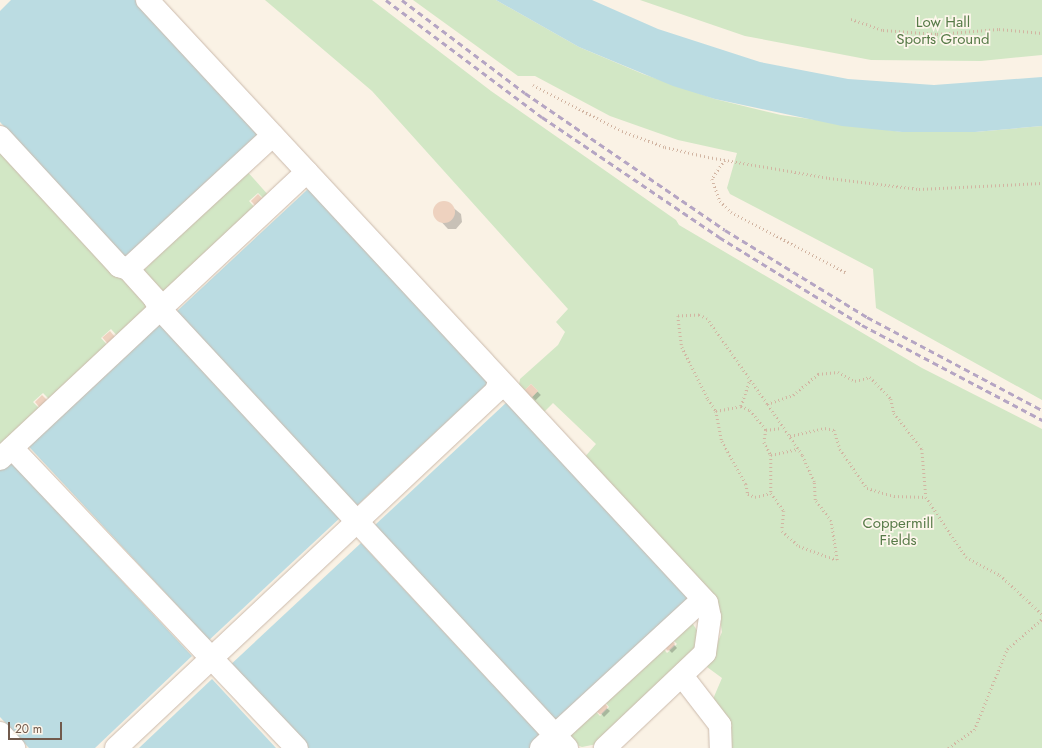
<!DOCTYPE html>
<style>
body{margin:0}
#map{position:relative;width:1042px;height:748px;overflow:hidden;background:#faf2e5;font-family:Jost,sans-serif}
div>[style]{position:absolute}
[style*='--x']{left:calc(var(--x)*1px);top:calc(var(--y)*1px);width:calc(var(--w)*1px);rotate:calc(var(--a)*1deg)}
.green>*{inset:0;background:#d2e7c5}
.water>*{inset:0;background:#bbdce2;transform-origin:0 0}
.shadow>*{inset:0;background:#0003;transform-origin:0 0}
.building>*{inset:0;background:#eed2bf;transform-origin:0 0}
.round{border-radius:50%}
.path>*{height:2.5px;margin-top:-1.25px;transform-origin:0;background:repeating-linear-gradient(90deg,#d2b5a2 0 1px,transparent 0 4px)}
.roads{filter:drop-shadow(0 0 1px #cbbaac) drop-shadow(0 0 1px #cbbaac)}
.minor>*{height:22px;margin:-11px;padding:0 11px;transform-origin:11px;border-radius:11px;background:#fff}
.rail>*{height:3px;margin-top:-1.5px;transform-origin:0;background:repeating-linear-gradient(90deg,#b5a5c3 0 6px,transparent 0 10px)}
span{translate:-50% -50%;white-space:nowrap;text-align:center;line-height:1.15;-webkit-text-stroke:3.5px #fdf6eb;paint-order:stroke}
.park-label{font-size:15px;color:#577b48}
.scale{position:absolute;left:8px;top:722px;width:54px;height:18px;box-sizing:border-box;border:2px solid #715a4c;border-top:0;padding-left:5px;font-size:12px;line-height:14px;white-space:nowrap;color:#715a4c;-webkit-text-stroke:3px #fdf6eb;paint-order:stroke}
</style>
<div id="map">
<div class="green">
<div style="clip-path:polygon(265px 0,372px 0,491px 91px,676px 220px,679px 225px,922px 368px,1042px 429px,1042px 748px,729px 748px,713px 699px,722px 678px,707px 667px,722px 632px,717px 599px,583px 459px,596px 444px,553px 403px,542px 414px,531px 398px,538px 391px,531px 384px,524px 391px,519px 385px,520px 379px,558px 345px,565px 332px,556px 322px,568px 309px,372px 91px)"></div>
<div style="clip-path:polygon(413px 0,496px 0,579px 47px,643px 74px,715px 99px,781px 115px,902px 132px,975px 132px,1042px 126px,1042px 400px,876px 308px,873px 269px,730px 194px,727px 188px,737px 153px,678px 140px,610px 116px,535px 76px,518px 76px)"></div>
<div style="clip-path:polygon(640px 0,1042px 0,1042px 55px,981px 61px,871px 60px,745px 36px)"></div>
<div style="clip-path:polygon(0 143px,152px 307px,120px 339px,111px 329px,101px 338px,110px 348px,52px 402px,43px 393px,33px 402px,42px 411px,0 450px)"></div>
<div style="clip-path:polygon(245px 169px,270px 197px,266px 201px,258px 193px,249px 201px,257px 210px,169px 292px,158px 291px,145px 277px,144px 270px)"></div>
<div style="clip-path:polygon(689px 618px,698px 632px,697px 647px,597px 744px,582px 747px,572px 743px,564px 733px,592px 707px,600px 716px,609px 707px,602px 698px,660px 645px,667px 653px,677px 644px,669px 636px)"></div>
</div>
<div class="water">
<div style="clip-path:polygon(11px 0,135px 0,258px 134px,125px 258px,0 122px,0 11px)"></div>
<div style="clip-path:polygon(496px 0,592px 0,658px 29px,760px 62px,848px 79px,934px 85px,1042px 77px,1042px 126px,975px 132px,902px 132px,842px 126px,715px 99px,673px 86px,579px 47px)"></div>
<div style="left:308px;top:189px;width:265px;height:180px;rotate:47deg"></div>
<div style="left:161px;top:317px;width:269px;height:185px;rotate:47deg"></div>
<div style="left:508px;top:401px;width:271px;height:186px;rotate:47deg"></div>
<div style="clip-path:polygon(9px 460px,192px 656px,95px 748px,29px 748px,0 717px,0 469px)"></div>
<div style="clip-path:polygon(361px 543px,543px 738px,531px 748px,302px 748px,227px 668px)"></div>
<div style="clip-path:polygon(212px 679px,276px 748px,139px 748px)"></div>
</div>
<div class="shadow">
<div style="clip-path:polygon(446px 202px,461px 214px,462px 222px,456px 229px,448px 229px,435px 215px,438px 204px)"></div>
<div style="left:531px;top:385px;width:14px;height:8px;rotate:45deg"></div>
<div style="clip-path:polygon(670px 640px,677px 648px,672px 653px,664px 645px)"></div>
<div style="clip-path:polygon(602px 704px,610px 711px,604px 717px,597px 709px)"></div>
</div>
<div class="building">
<div style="left:258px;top:194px;width:8px;height:10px;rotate:45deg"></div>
<div class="round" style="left:433px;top:201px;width:22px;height:22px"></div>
<div style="left:110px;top:331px;width:8px;height:10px;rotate:50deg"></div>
<div style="left:531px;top:384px;width:10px;height:10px;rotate:45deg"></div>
<div style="clip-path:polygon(42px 395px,48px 401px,40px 408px,35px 402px)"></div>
<div style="clip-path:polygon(670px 639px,675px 644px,668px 651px,663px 645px)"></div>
<div style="left:603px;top:702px;width:7px;height:11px;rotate:45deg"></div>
</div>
<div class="path">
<div style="--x:851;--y:19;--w:34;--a:19"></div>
<div style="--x:883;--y:30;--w:54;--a:4.2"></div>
<div style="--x:937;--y:34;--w:62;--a:-4.6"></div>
<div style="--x:999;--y:29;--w:43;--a:5.3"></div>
<div style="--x:533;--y:85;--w:100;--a:27.3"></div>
<div style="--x:622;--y:131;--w:46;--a:20.4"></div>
<div style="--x:665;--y:147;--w:44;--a:13.1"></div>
<div style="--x:708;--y:157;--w:123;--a:9.8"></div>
<div style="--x:829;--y:178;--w:91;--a:7"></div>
<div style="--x:919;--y:189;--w:123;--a:-2.8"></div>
<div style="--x:725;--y:160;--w:23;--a:124"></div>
<div style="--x:712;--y:179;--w:23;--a:70"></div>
<div style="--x:720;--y:201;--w:16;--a:45"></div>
<div style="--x:731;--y:212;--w:131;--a:27.7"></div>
<div style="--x:767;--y:404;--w:104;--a:-125.2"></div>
<div style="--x:707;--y:319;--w:9;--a:-153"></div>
<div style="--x:699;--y:315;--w:21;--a:177"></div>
<div style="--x:678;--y:316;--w:31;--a:83"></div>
<div style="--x:682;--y:347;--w:58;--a:63.4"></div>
<div style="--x:708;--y:399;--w:14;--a:56"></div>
<div style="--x:716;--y:411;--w:25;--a:-11"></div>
<div style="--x:741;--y:406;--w:10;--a:24"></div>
<div style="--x:750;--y:410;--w:26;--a:51"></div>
<div style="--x:766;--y:430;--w:12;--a:99"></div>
<div style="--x:764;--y:442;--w:15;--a:62"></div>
<div style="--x:771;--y:455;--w:38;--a:90"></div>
<div style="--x:771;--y:493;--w:22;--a:54"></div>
<div style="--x:784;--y:511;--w:20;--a:96"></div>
<div style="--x:782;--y:531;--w:23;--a:41"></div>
<div style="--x:799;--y:546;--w:40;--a:20.2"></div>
<div style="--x:837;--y:560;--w:39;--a:-99"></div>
<div style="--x:831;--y:521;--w:26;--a:-127"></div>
<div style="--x:815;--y:500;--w:18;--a:-93"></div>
<div style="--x:814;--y:482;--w:30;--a:-114"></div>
<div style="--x:802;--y:455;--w:62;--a:-124.5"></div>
<div style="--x:767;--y:404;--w:28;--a:-19"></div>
<div style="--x:793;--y:395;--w:33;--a:-40"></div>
<div style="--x:818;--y:374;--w:20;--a:-6"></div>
<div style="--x:838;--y:372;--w:19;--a:28"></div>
<div style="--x:855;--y:381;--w:16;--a:-15"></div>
<div style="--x:870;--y:377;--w:30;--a:46"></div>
<div style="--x:891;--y:399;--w:14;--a:78"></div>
<div style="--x:894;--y:413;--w:46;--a:52.1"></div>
<div style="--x:922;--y:449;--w:48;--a:85.2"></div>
<div style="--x:926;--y:497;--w:72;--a:56.3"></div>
<div style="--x:966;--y:557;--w:38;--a:28"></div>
<div style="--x:1000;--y:575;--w:57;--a:42.9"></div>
<div style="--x:741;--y:406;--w:26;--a:-72"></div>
<div style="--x:716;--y:411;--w:31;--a:79"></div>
<div style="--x:722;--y:441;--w:49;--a:60.8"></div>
<div style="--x:746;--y:484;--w:10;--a:79"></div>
<div style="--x:748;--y:494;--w:8;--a:23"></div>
<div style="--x:755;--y:497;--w:16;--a:-14"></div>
<div style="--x:766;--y:430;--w:15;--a:-8"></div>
<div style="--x:790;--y:436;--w:36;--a:-13"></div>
<div style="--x:825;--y:428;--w:9;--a:13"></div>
<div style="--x:834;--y:430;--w:20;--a:72"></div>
<div style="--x:840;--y:449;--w:47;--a:55.3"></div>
<div style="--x:867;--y:488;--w:28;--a:17"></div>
<div style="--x:894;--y:496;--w:32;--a:2"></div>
<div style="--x:771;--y:455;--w:28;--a:-13"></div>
<div style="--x:948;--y:748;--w:32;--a:-35"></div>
<div style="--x:974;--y:730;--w:87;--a:-67.8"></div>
<div style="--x:1007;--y:649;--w:46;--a:-40.6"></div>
</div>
<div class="roads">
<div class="minor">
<div style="--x:0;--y:137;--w:176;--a:47.3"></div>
<div style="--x:119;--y:266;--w:9;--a:18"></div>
<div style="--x:128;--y:269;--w:39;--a:48"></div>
<div style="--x:154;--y:298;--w:13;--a:61"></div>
<div style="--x:160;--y:309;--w:599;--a:47.17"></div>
<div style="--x:307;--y:172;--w:588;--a:47.14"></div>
<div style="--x:707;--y:603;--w:14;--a:78"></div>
<div style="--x:710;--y:617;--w:36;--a:98"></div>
<div style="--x:705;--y:653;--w:138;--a:136.5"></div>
<div style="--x:128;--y:269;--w:197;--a:-42.7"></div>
<div style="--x:12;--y:448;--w:414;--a:46.5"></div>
<div style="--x:0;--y:459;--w:420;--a:-43.1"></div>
<div style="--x:307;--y:172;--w:235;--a:-132.9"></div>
<div style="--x:683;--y:677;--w:61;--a:52.4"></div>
<div style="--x:720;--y:725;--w:23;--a:88"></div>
<div style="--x:0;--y:733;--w:21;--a:47"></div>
<div style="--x:116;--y:748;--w:521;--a:-43.21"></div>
<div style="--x:496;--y:391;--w:10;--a:-73"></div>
<div style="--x:541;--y:748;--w:220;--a:-42.6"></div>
</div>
</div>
<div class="rail">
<div style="--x:386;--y:0;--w:195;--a:36.9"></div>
<div style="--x:542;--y:117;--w:214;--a:34.1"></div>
<div style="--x:719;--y:237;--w:168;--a:31.6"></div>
<div style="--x:862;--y:325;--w:204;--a:27.8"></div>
<div style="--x:402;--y:0;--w:154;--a:37.1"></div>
<div style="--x:525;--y:93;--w:242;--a:34.4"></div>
<div style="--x:725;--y:230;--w:167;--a:31.5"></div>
<div style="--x:867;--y:317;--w:198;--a:28"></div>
</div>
<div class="park-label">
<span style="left:943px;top:31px">Low Hall<br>Sports Ground</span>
<span style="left:898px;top:532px">Coppermill<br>Fields</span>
</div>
<div class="scale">20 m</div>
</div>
